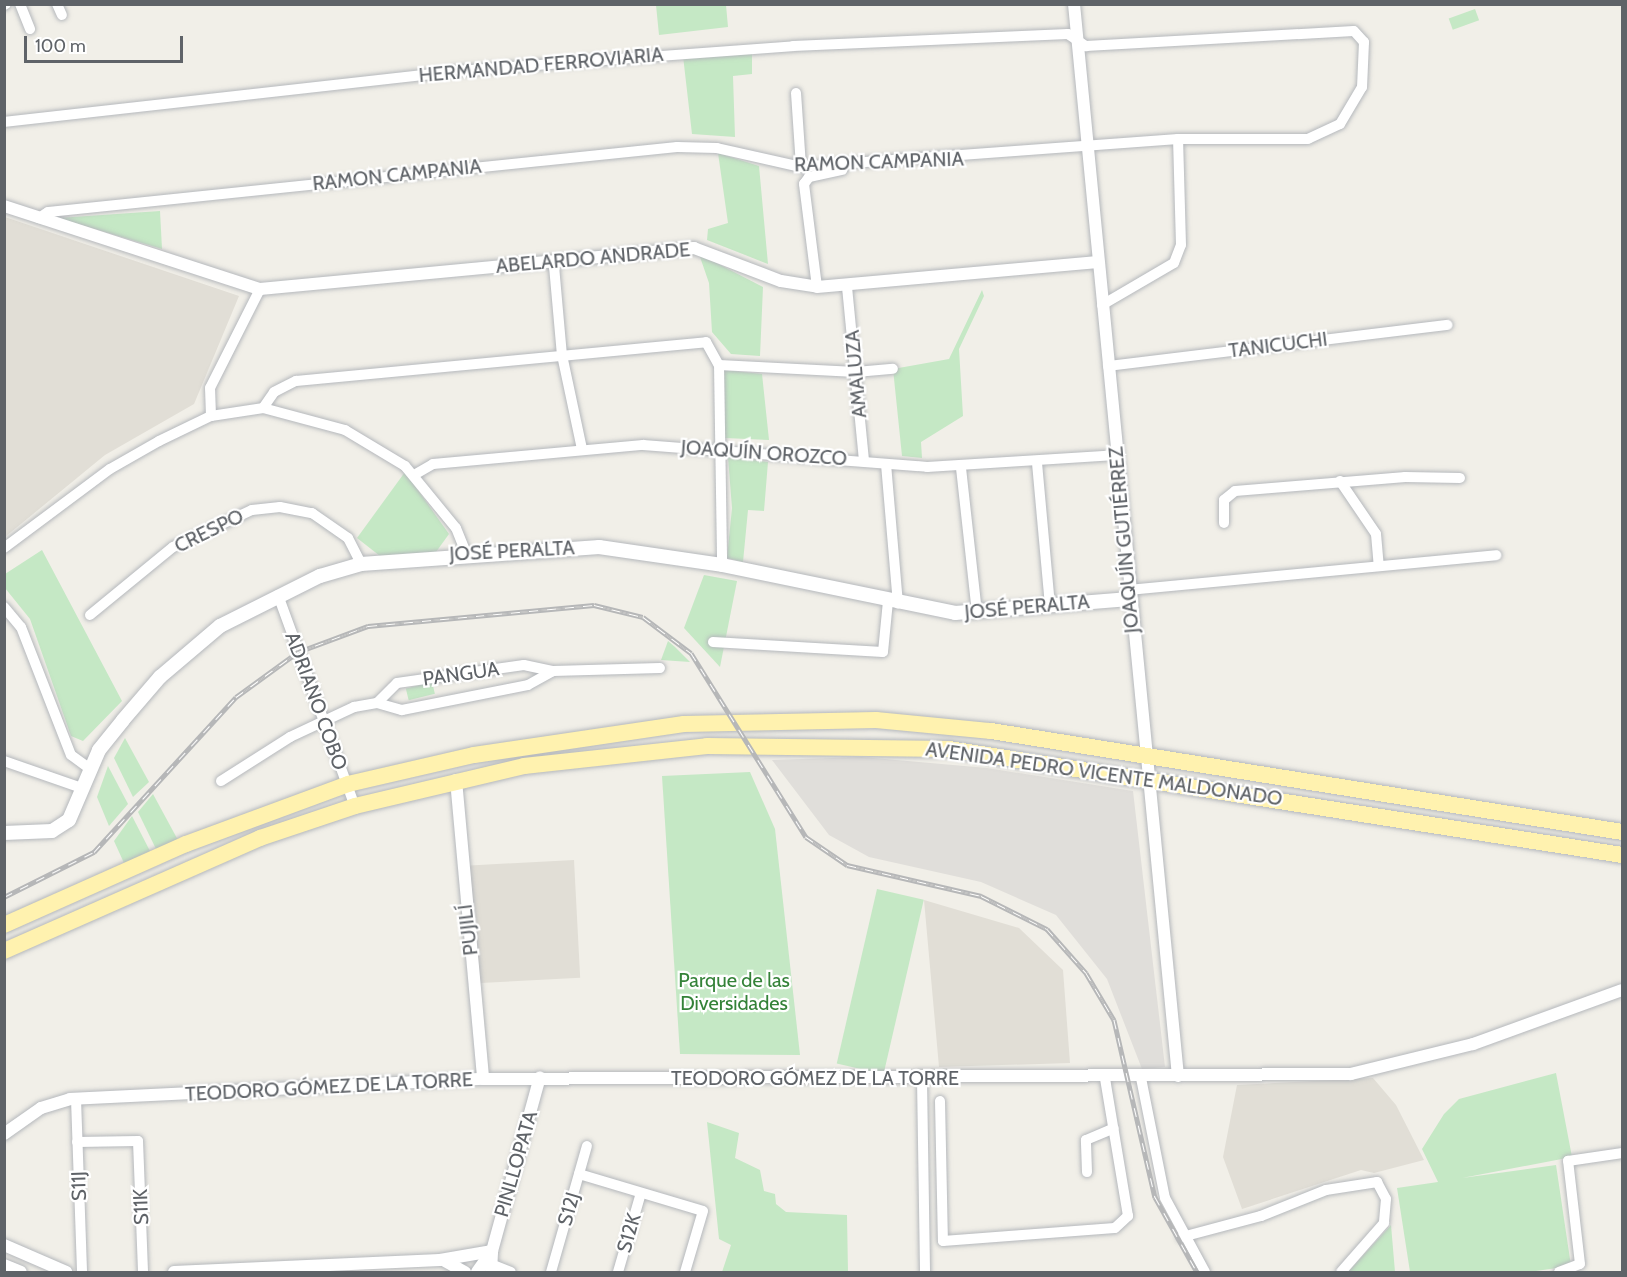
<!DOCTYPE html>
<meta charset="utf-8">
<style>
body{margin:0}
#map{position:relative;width:1627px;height:1277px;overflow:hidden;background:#f1efe8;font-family:Cabin,sans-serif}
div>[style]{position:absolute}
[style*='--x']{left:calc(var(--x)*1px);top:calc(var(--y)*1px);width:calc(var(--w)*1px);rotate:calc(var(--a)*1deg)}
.industrial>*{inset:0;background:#e0deda}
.education>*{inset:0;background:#e1ded6;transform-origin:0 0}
.green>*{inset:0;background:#c5e8c5;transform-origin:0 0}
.roads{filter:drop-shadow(0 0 2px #b5b8bc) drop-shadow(0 0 2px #b5b8bc)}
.minor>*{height:10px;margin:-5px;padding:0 5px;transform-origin:5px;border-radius:5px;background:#fff}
.tertiary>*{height:12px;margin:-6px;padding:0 6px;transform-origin:6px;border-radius:6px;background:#fff}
.secondary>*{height:14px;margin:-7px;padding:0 7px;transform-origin:7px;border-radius:7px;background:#fff}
.primary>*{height:16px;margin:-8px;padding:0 8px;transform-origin:8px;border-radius:8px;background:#fff2af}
.rail>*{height:5px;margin-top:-2.5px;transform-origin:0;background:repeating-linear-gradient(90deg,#fff 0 9px,#b6b7b8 0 18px);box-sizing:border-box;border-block:2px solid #b6b7b8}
span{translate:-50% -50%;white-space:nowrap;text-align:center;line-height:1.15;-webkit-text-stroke:4.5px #fff;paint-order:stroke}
.street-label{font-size:20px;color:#5f6368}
.park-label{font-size:20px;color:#348238}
.frame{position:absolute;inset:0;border:6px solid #5f6368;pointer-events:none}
.scale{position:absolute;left:24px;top:36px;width:159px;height:27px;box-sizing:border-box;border:3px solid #5f6368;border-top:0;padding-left:8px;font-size:18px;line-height:21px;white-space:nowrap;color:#5f6368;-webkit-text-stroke:4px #fff;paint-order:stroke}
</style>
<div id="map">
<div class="industrial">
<div style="clip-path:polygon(862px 757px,987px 768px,1133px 791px,1165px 1067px,1142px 1069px,1107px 979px,1056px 915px,981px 882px,869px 857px,829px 835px,772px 760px)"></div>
</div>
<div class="education">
<div style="clip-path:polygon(5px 217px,239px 296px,194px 404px,105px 455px,5px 537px)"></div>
<div style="left:574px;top:860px;width:118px;height:104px;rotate:87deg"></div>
<div style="clip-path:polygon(924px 900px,1019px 928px,1063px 970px,1070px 1063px,939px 1067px)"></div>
<div style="clip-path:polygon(1373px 1078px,1396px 1105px,1424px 1160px,1374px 1173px,1361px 1170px,1242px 1209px,1223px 1157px,1237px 1085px)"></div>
</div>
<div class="green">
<div style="clip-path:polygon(656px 5px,726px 5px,728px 27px,659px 35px)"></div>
<div style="left:1475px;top:9px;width:12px;height:28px;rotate:70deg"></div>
<div style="clip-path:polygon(752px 51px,752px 74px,733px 76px,735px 137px,692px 134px,683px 56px)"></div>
<div style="clip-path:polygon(718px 153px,759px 166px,768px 264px,707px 240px,708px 229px,728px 223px)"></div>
<div style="clip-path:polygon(160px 211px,162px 249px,58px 218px)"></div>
<div style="clip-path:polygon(699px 254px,763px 287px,760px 356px,731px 354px,712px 332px,709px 283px)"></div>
<div style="clip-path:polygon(982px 290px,984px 296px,959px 349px,963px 416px,921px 442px,922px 458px,902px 456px,893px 369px,949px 359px)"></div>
<div style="clip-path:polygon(724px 370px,762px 374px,769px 440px,725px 438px)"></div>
<div style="clip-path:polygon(728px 457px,768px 462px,764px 511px,748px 510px,743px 562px,727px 558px,732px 508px)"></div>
<div style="clip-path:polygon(405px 472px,449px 534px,436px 552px,380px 556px,357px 538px)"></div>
<div style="clip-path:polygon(42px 550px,122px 701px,83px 741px,71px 736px,30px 619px,5px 588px,5px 574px)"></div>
<div style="clip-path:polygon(704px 575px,737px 581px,720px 667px,684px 628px)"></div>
<div style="clip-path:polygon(668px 641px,675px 647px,690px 662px,661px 660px)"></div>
<div style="left:432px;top:682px;width:12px;height:27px;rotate:76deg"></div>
<div style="clip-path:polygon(125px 738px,149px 782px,133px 797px,114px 758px)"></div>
<div style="clip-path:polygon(108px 766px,128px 804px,109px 826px,97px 797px)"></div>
<div style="clip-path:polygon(750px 772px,775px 829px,800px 1055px,680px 1054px,662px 776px)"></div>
<div style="clip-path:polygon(153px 794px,179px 842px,157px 851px,138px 812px)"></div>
<div style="clip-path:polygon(132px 816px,152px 855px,124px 863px,114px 841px)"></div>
<div style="left:877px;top:889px;width:48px;height:179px;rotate:13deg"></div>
<div style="clip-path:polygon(1556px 1073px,1572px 1157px,1462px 1178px,1556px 1165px,1571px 1266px,1529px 1272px,1410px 1272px,1397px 1188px,1438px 1182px,1422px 1149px,1444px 1114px,1459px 1099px)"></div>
<div style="clip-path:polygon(707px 1122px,739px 1133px,735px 1158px,760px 1170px,764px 1191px,775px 1194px,776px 1204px,786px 1212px,847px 1215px,848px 1272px,722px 1272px,731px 1245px,719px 1239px)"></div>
<div style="clip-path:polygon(1391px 1225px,1395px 1272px,1348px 1272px)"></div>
</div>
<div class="roads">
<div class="minor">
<div style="--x:20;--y:4;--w:27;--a:68"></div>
<div style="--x:57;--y:4;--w:12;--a:66"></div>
<div style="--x:4;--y:5;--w:2;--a:-27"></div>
<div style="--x:796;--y:93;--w:74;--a:86.1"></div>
<div style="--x:4;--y:122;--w:455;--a:-6.4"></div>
<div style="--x:456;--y:71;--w:338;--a:-4.2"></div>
<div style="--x:793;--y:46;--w:275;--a:-2.5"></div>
<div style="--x:1068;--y:34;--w:22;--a:34"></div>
<div style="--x:1086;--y:46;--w:268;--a:-3.2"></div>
<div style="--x:1354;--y:31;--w:15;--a:48"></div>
<div style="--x:1364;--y:42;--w:45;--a:92.5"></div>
<div style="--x:1362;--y:87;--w:43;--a:120.7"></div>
<div style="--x:1340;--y:124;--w:35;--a:155"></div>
<div style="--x:1308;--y:139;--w:130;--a:180"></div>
<div style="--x:1178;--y:139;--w:378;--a:175.8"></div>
<div style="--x:801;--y:167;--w:86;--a:-167.3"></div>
<div style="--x:717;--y:148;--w:40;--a:-178.6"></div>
<div style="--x:677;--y:147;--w:632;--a:174.1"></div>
<div style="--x:48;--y:212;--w:11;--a:146"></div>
<div style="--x:554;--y:266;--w:89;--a:84.9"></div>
<div style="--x:562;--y:355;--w:96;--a:78"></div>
<div style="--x:817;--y:287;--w:104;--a:-97.2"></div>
<div style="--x:804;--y:184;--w:9;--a:-54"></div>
<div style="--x:809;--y:177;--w:34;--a:-12"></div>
<div style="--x:847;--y:287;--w:175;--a:84.4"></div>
<div style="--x:1102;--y:305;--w:83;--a:-30.3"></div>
<div style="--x:1174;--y:263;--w:19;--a:-69"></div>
<div style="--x:1181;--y:245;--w:106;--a:-91.6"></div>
<div style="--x:719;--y:365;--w:137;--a:2.9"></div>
<div style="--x:856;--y:372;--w:37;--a:-5"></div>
<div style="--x:1108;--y:366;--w:342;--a:-6.9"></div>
<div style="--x:263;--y:408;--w:19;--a:-55"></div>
<div style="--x:274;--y:392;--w:25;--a:-27"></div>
<div style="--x:296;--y:381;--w:412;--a:-5.4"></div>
<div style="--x:706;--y:342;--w:26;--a:61"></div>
<div style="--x:719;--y:365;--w:200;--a:89.1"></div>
<div style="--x:211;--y:416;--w:28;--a:-92"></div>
<div style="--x:210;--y:388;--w:111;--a:-63.2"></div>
<div style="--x:1037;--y:463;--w:144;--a:84.8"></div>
<div style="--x:886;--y:464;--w:140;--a:85.1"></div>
<div style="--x:961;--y:468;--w:146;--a:83.7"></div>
<div style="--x:414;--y:475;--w:22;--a:-30"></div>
<div style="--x:433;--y:464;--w:211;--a:-5.2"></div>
<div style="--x:643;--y:445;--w:285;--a:4.4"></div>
<div style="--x:927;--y:467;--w:189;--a:-3.6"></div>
<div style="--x:1340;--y:481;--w:64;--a:55.8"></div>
<div style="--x:1376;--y:534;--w:32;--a:85"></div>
<div style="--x:1224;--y:523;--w:23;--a:-90"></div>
<div style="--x:1224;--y:500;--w:14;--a:-39"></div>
<div style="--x:1235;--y:491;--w:171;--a:-4.7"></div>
<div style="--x:1405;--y:477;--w:55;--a:1"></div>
<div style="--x:4;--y:548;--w:132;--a:-36.7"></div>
<div style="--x:110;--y:469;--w:56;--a:-29.7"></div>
<div style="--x:159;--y:441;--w:58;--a:-25.7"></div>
<div style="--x:211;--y:416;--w:53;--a:-8.7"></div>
<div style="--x:263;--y:408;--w:85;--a:15"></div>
<div style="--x:345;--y:430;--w:70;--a:31"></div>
<div style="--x:405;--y:466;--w:80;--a:50.6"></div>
<div style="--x:456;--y:528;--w:27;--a:68"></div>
<div style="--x:1128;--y:590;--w:370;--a:-5.4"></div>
<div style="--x:278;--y:595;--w:225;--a:70"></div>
<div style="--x:4;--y:607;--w:26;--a:50"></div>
<div style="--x:21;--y:627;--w:137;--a:68.7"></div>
<div style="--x:71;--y:755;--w:24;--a:36"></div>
<div style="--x:90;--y:615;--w:107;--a:-39.3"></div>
<div style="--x:173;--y:547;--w:87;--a:-25.1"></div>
<div style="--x:252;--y:510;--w:28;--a:-6"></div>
<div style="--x:280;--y:507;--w:33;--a:11"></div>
<div style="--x:312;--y:513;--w:44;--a:34.8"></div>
<div style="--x:348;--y:538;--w:29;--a:63"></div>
<div style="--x:713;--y:642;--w:170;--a:3.4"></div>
<div style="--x:883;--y:652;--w:51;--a:-84.4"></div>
<div style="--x:377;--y:703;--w:28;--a:-45"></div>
<div style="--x:397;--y:683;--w:128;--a:-8.1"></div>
<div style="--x:524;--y:665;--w:30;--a:12"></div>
<div style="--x:553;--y:671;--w:107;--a:-1.6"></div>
<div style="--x:4;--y:761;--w:83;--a:19.1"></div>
<div style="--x:221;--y:781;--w:82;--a:-32.5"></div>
<div style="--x:290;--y:737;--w:71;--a:-25.1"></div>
<div style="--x:354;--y:707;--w:23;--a:-10"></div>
<div style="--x:377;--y:703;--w:26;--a:16"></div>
<div style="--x:402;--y:710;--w:128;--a:-11.2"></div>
<div style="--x:528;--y:685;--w:29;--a:-29"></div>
<div style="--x:1141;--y:1078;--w:122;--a:78.7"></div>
<div style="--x:1165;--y:1198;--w:84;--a:61.6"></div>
<div style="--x:922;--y:1079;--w:193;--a:89.1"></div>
<div style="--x:76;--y:1099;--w:173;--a:88"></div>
<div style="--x:940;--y:1101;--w:140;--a:88.8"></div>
<div style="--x:943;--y:1241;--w:172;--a:-4.3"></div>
<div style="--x:1115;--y:1228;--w:18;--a:-43"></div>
<div style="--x:1128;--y:1216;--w:140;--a:-99.5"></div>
<div style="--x:77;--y:1142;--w:61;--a:-0.9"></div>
<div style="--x:138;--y:1141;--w:131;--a:87.8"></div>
<div style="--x:1087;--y:1172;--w:32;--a:-92"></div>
<div style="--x:1086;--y:1140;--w:30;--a:-23"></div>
<div style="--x:579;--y:1174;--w:129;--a:16.6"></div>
<div style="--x:703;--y:1211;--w:64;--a:106.4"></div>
<div style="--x:1182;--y:1237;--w:82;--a:-14.9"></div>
<div style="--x:1261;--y:1216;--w:70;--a:-21.8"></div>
<div style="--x:1326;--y:1190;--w:52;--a:-8.9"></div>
<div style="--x:1377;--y:1182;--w:19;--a:62"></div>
<div style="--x:1386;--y:1199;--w:24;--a:95"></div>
<div style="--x:1384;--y:1223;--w:65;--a:131.3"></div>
<div style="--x:493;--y:1265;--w:19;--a:21"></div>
<div style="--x:551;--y:1272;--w:131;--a:-74.1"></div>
<div style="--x:618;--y:1272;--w:82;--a:-73.8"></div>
<div style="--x:1559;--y:1272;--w:22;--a:-21"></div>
<div style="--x:1580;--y:1264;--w:104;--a:-96.6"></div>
<div style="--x:1568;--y:1161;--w:55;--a:-8.4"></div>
</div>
<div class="tertiary">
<div style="--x:1074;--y:4;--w:1077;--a:84.46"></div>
<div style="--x:4;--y:206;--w:269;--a:18"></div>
<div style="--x:260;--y:289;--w:436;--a:-5.4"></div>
<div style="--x:694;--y:248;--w:93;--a:20.8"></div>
<div style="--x:781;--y:281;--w:36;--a:9"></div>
<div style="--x:817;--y:287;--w:282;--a:-5.1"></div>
<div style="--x:456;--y:780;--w:300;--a:84.8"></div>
<div style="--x:4;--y:1134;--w:45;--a:-35.1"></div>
<div style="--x:41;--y:1108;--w:30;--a:-17"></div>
<div style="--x:70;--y:1099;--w:413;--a:-2.8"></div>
<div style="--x:483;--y:1079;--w:868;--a:-0.33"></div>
<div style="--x:1351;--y:1074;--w:126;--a:-13.8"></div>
<div style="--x:1473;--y:1044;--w:158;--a:-19.9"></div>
<div style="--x:4;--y:1245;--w:68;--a:23.5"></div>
<div style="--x:445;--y:1261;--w:23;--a:29"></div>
<div style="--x:4;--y:1265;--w:18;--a:22"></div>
<div style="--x:174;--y:1272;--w:266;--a:-2.6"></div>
<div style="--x:440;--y:1260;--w:53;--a:-9.8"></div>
<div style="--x:477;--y:1272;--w:24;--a:-55"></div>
<div style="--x:491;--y:1272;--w:21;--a:-87"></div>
<div style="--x:492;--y:1251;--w:180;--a:-74.6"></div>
</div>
<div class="secondary">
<div style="--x:4;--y:833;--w:48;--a:-2.4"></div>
<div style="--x:52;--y:831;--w:20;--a:-33"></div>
<div style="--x:69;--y:820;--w:76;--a:-66.8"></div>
<div style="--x:99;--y:750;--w:38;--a:-51"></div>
<div style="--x:123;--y:720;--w:57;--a:-49.3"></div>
<div style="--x:160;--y:677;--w:79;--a:-40.4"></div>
<div style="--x:220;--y:626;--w:112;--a:-26.6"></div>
<div style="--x:320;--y:576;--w:43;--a:-16.3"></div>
<div style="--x:361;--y:564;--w:239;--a:-4.1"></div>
<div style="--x:599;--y:547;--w:124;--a:8.3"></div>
<div style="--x:722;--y:565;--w:238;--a:11.6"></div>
<div style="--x:955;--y:613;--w:175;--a:-4.6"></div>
</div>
<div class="primary">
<div style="--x:4;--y:925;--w:199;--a:-24"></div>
<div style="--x:186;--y:844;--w:173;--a:-20.3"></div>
<div style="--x:348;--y:784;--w:129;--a:-13"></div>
<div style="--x:474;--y:755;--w:212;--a:-8.4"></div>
<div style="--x:684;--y:724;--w:192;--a:-1.2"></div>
<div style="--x:876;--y:720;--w:116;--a:5.5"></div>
<div style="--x:991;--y:731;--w:639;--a:9.09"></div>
<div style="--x:4;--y:951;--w:280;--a:-23.8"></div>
<div style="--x:260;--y:838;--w:100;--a:-18.6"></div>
<div style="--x:355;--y:806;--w:174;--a:-13.3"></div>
<div style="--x:524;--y:766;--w:184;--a:-6.2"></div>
<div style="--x:707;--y:746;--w:242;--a:0.7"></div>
<div style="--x:949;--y:749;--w:681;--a:8.95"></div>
</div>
</div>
<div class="rail">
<div style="--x:4;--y:897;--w:101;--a:-26.6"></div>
<div style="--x:94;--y:852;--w:210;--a:-47.5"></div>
<div style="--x:236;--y:697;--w:77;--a:-36"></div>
<div style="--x:298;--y:652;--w:75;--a:-20.4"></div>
<div style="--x:368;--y:626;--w:227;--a:-5.3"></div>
<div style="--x:594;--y:605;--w:50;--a:13.8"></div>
<div style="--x:643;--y:617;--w:60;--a:36.9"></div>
<div style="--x:691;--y:653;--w:217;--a:58"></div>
<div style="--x:806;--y:837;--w:50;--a:34.3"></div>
<div style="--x:847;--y:865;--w:138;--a:13"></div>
<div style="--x:981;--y:896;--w:74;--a:26.6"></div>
<div style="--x:1047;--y:929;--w:59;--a:48.4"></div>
<div style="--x:1086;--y:973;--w:55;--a:59.2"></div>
<div style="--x:1114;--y:1020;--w:182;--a:77"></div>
<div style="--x:1155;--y:1197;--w:86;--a:60.8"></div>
</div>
<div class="street-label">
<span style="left:541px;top:65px;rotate:-5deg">HERMANDAD FERROVIARIA</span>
<span style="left:879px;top:162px;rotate:-2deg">RAMON CAMPANIA</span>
<span style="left:397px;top:175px;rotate:-6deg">RAMON CAMPANIA</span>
<span style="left:593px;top:258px;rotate:-5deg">ABELARDO ANDRADE</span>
<span style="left:1278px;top:345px;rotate:-7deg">TANICUCHI</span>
<span style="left:856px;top:374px;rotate:-95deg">AMALUZA</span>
<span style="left:764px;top:453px;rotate:4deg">JOAQUÍN OROZCO</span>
<span style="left:209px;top:531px;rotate:-26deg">CRESPO</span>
<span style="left:1124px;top:540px;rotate:-95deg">JOAQUÍN GUTIÉRREZ</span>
<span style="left:512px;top:551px;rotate:-3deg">JOSÉ PERALTA</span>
<span style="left:1027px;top:607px;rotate:-5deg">JOSÉ PERALTA</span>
<span style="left:461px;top:674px;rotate:-8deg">PANGUA</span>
<span style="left:316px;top:701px;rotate:70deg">ADRIANO COBO</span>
<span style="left:1104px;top:774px;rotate:8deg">AVENIDA PEDRO VICENTE MALDONADO</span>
<span style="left:468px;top:930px;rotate:-97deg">PUJILÍ</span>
<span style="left:815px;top:1078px">TEODORO GÓMEZ DE LA TORRE</span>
<span style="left:329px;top:1087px;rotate:-3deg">TEODORO GÓMEZ DE LA TORRE</span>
<span style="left:516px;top:1164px;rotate:-74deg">PINLLOPATA</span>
<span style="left:79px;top:1186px;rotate:-92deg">S11J</span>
<span style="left:141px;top:1207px;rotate:-92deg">S11K</span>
<span style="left:569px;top:1209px;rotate:-74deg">S12J</span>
<span style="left:629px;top:1233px;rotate:-74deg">S12K</span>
</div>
<div class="park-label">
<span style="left:734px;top:992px">Parque de las<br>Diversidades</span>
</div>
<div class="frame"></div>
<div class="scale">100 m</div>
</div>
